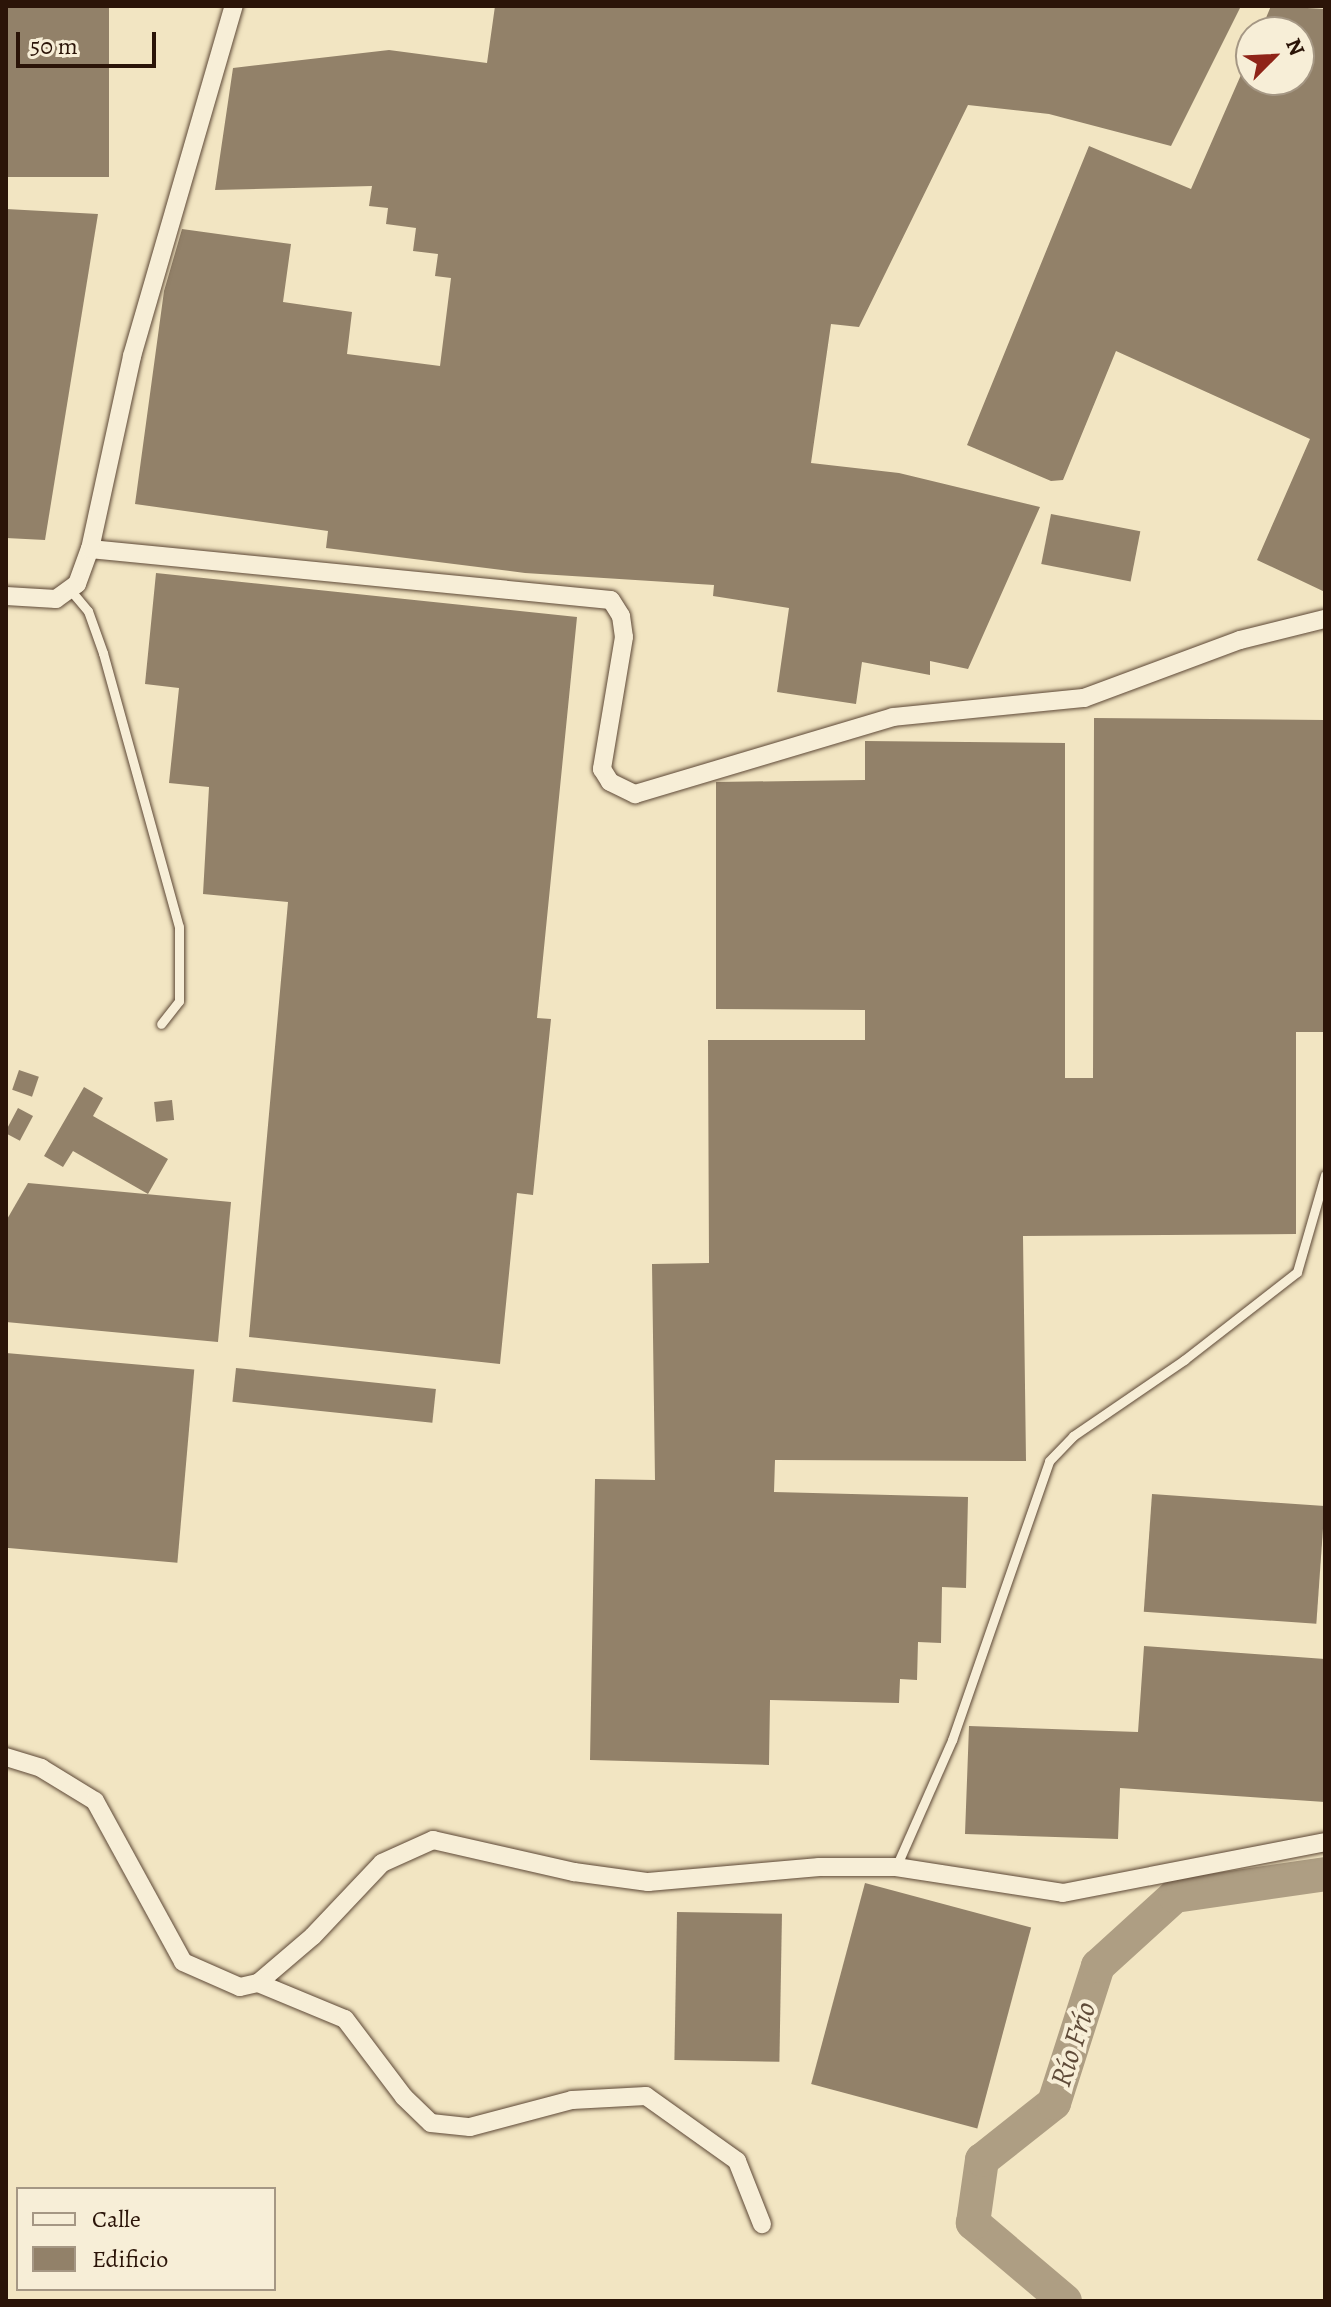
<!DOCTYPE html>
<meta charset="utf-8">
<style>
body{margin:0}
#map{position:relative;width:1331px;height:2307px;overflow:hidden;background:#f2e5c2;font-family:Alegreya,serif}
div>[style]{position:absolute}
[style*='--x']{left:calc(var(--x)*1px);top:calc(var(--y)*1px);width:calc(var(--w)*1px);rotate:calc(var(--a)*1deg)}
.river>*{height:34px;margin:-17px;padding:0 17px;transform-origin:17px;border-radius:17px;background:#ae9e83}
.building>*{inset:0;background:#928169;transform-origin:0 0}
.roads{filter:drop-shadow(0 0 2px #5d4836) drop-shadow(0 0 2px #5d4836)}
.service>*{height:9px;margin:-4.5px;padding:0 4.5px;transform-origin:4.5px;border-radius:4.5px;background:#f7eed7}
.minor>*{height:18px;margin:-9px;padding:0 9px;transform-origin:9px;border-radius:9px;background:#f7eed7}
span{translate:-50% -50%;white-space:nowrap;text-align:center;line-height:1.15;-webkit-text-stroke:8px #f7eed7;paint-order:stroke}
.water-label{font-size:30px;color:#5f4b39;font-style:italic}
.frame{position:absolute;inset:0;border:8px solid #2b1408;pointer-events:none}
.legend{position:absolute;left:16px;top:2187px;width:260px;height:104px;box-sizing:border-box;background:#f7eed7;border:2px solid #a59784;margin:0;padding:10px 14px;list-style:none;font-size:24px;color:#2b1408}
.legend li{display:flex;align-items:center;gap:16px;height:40px}
.legend b{width:40px;border:2px solid #a59784}
.north{position:absolute;left:1235px;top:16px;width:80px;height:80px;box-sizing:border-box;background:#f7eed7;border:2px solid #a59784;border-radius:50%;rotate:66deg;font-size:22px;font-weight:700;line-height:32px;text-align:center;color:#2b1408}
.north::after{content:'';display:block;margin:auto;width:28px;height:36px;background:#8f2418;clip-path:polygon(50% 0,100% 100%,50% 72%,0 100%)}
.scale{position:absolute;left:16px;top:32px;width:140px;height:36px;box-sizing:border-box;border:4px solid #2b1408;border-top:0;padding-left:10px;font-size:24px;line-height:28px;white-space:nowrap;color:#2b1408;-webkit-text-stroke:6px #f7eed7;paint-order:stroke}
</style>
<div id="map">
<div class="river">
<div style="--x:1065;--y:2301;--w:121;--a:-139.7"></div>
<div style="--x:973;--y:2223;--w:64;--a:-81.9"></div>
<div style="--x:982;--y:2160;--w:92;--a:-38.4"></div>
<div style="--x:1054;--y:2103;--w:144;--a:-72.2"></div>
<div style="--x:1098;--y:1966;--w:104;--a:-42.3"></div>
<div style="--x:1175;--y:1896;--w:152;--a:-8.3"></div>
</div>
<div class="building">
<div style="left:6px;top:6px;width:103px;height:171px"></div>
<div style="clip-path:polygon(495px 6px,1241px 6px,1171px 146px,1049px 114px,968px 105px,859px 327px,831px 324px,811px 463px,899px 473px,1040px 507px,968px 669px,930px 661px,930px 675px,862px 662px,856px 704px,777px 692px,789px 608px,713px 596px,714px 585px,525px 573px,326px 548px,328px 531px,135px 504px,164px 291px,182px 229px,291px 244px,283px 302px,352px 312px,347px 354px,440px 366px,451px 278px,435px 276px,438px 254px,413px 251px,416px 228px,386px 224px,388px 208px,369px 206px,372px 186px,215px 190px,233px 68px,389px 50px,487px 63px)"></div>
<div style="clip-path:polygon(1271px 6px,1325px 9px,1325px 592px,1257px 560px,1310px 439px,1116px 351px,1063px 480px,1051px 481px,967px 445px,1089px 146px,1191px 189px,1251px 52px,1251px 80px,1299px 80px,1299px 32px,1260px 32px)"></div>
<div style="clip-path:polygon(6px 209px,98px 214px,45px 540px,6px 538px)"></div>
<div style="left:1051px;top:514px;width:91px;height:51px;rotate:11deg"></div>
<div style="clip-path:polygon(156px 573px,577px 617px,537px 1018px,551px 1019px,533px 1195px,517px 1193px,500px 1364px,249px 1337px,288px 902px,203px 894px,209px 787px,169px 783px,179px 688px,145px 684px)"></div>
<div style="clip-path:polygon(1094px 718px,1325px 720px,1325px 1032px,1296px 1032px,1296px 1234px,1023px 1236px,1026px 1461px,775px 1460px,774px 1492px,968px 1497px,966px 1588px,942px 1587px,941px 1643px,918px 1642px,917px 1680px,900px 1679px,899px 1703px,770px 1700px,769px 1765px,590px 1760px,595px 1479px,655px 1480px,652px 1264px,709px 1263px,708px 1040px,865px 1040px,865px 1010px,716px 1009px,716px 782px,865px 780px,865px 741px,1065px 743px,1065px 1078px,1093px 1078px)"></div>
<div style="left:19px;top:1070px;width:21px;height:21px;rotate:19deg"></div>
<div style="clip-path:polygon(84px 1087px,103px 1098px,93px 1116px,168px 1159px,148px 1194px,73px 1151px,63px 1167px,44px 1156px)"></div>
<div style="left:172px;top:1100px;width:20px;height:18px;rotate:84deg"></div>
<div style="left:18px;top:1108px;width:17px;height:28px;rotate:28deg"></div>
<div style="clip-path:polygon(28px 1183px,231px 1202px,218px 1342px,6px 1322px,6px 1221px)"></div>
<div style="left:6px;top:1353px;width:189px;height:194px;rotate:5deg"></div>
<div style="left:236px;top:1368px;width:201px;height:34px;rotate:6deg"></div>
<div style="left:1152px;top:1494px;width:173px;height:118px;rotate:4deg"></div>
<div style="clip-path:polygon(1144px 1646px,1325px 1659px,1325px 1802px,1120px 1788px,1118px 1839px,965px 1834px,969px 1726px,1138px 1732px)"></div>
<div style="left:865px;top:1883px;width:172px;height:208px;rotate:15deg"></div>
<div style="left:677px;top:1912px;width:105px;height:148px;rotate:1deg"></div>
</div>
<div class="roads">
<div class="service">
<div style="--x:72;--y:592;--w:25;--a:50"></div>
<div style="--x:88;--y:611;--w:45;--a:70.3"></div>
<div style="--x:103;--y:653;--w:284;--a:74.5"></div>
<div style="--x:179;--y:927;--w:74;--a:90"></div>
<div style="--x:179;--y:1001;--w:29;--a:128"></div>
<div style="--x:896;--y:1867;--w:139;--a:-66.2"></div>
<div style="--x:952;--y:1740;--w:295;--a:-70.8"></div>
<div style="--x:1049;--y:1461;--w:35;--a:-46"></div>
<div style="--x:1073;--y:1436;--w:135;--a:-34.4"></div>
<div style="--x:1184;--y:1360;--w:143;--a:-37.9"></div>
<div style="--x:1297;--y:1272;--w:101;--a:-73.9"></div>
</div>
<div class="minor">
<div style="--x:90;--y:549;--w:523;--a:5.59"></div>
<div style="--x:611;--y:600;--w:19;--a:58"></div>
<div style="--x:621;--y:616;--w:21;--a:82"></div>
<div style="--x:624;--y:637;--w:134;--a:99.5"></div>
<div style="--x:602;--y:769;--w:15;--a:58"></div>
<div style="--x:610;--y:782;--w:28;--a:26"></div>
<div style="--x:635;--y:794;--w:269;--a:-16.6"></div>
<div style="--x:893;--y:717;--w:192;--a:-5.7"></div>
<div style="--x:1084;--y:698;--w:166;--a:-20.4"></div>
<div style="--x:1240;--y:640;--w:88;--a:-13.9"></div>
<div style="--x:6;--y:596;--w:50;--a:3.4"></div>
<div style="--x:56;--y:599;--w:26;--a:-36"></div>
<div style="--x:77;--y:584;--w:37;--a:-70"></div>
<div style="--x:90;--y:549;--w:198;--a:-77.7"></div>
<div style="--x:132;--y:356;--w:365;--a:-73.8"></div>
<div style="--x:6;--y:1757;--w:37;--a:17"></div>
<div style="--x:41;--y:1768;--w:63;--a:31.4"></div>
<div style="--x:95;--y:1801;--w:183;--a:61.3"></div>
<div style="--x:183;--y:1962;--w:62;--a:23.7"></div>
<div style="--x:240;--y:1987;--w:18;--a:-13"></div>
<div style="--x:258;--y:1983;--w:72;--a:-40.5"></div>
<div style="--x:313;--y:1936;--w:100;--a:-46.6"></div>
<div style="--x:382;--y:1863;--w:56;--a:-24.3"></div>
<div style="--x:433;--y:1840;--w:145;--a:12.8"></div>
<div style="--x:574;--y:1872;--w:75;--a:7.7"></div>
<div style="--x:648;--y:1882;--w:172;--a:-5"></div>
<div style="--x:819;--y:1867;--w:77;--a:0"></div>
<div style="--x:896;--y:1867;--w:169;--a:8.8"></div>
<div style="--x:1063;--y:1893;--w:267;--a:-11"></div>
<div style="--x:258;--y:1983;--w:94;--a:22.5"></div>
<div style="--x:345;--y:2019;--w:98;--a:52.9"></div>
<div style="--x:404;--y:2097;--w:37;--a:44"></div>
<div style="--x:431;--y:2123;--w:39;--a:6"></div>
<div style="--x:470;--y:2127;--w:106;--a:-14.8"></div>
<div style="--x:572;--y:2100;--w:74;--a:-3.1"></div>
<div style="--x:646;--y:2096;--w:112;--a:35.5"></div>
<div style="--x:737;--y:2161;--w:68;--a:68.4"></div>
</div>
</div>
<div class="water-label">
<span style="left:1073px;top:2044px;rotate:-72deg">Río Frío</span>
</div>
<div class="frame"></div>
<ul class="legend">
<li><b style="height:10px;background:#f7eed7"></b>Calle</li>
<li><b style="height:22px;background:#928169"></b>Edificio</li>
</ul>
<div class="north">N</div>
<div class="scale">50 m</div>
</div>
